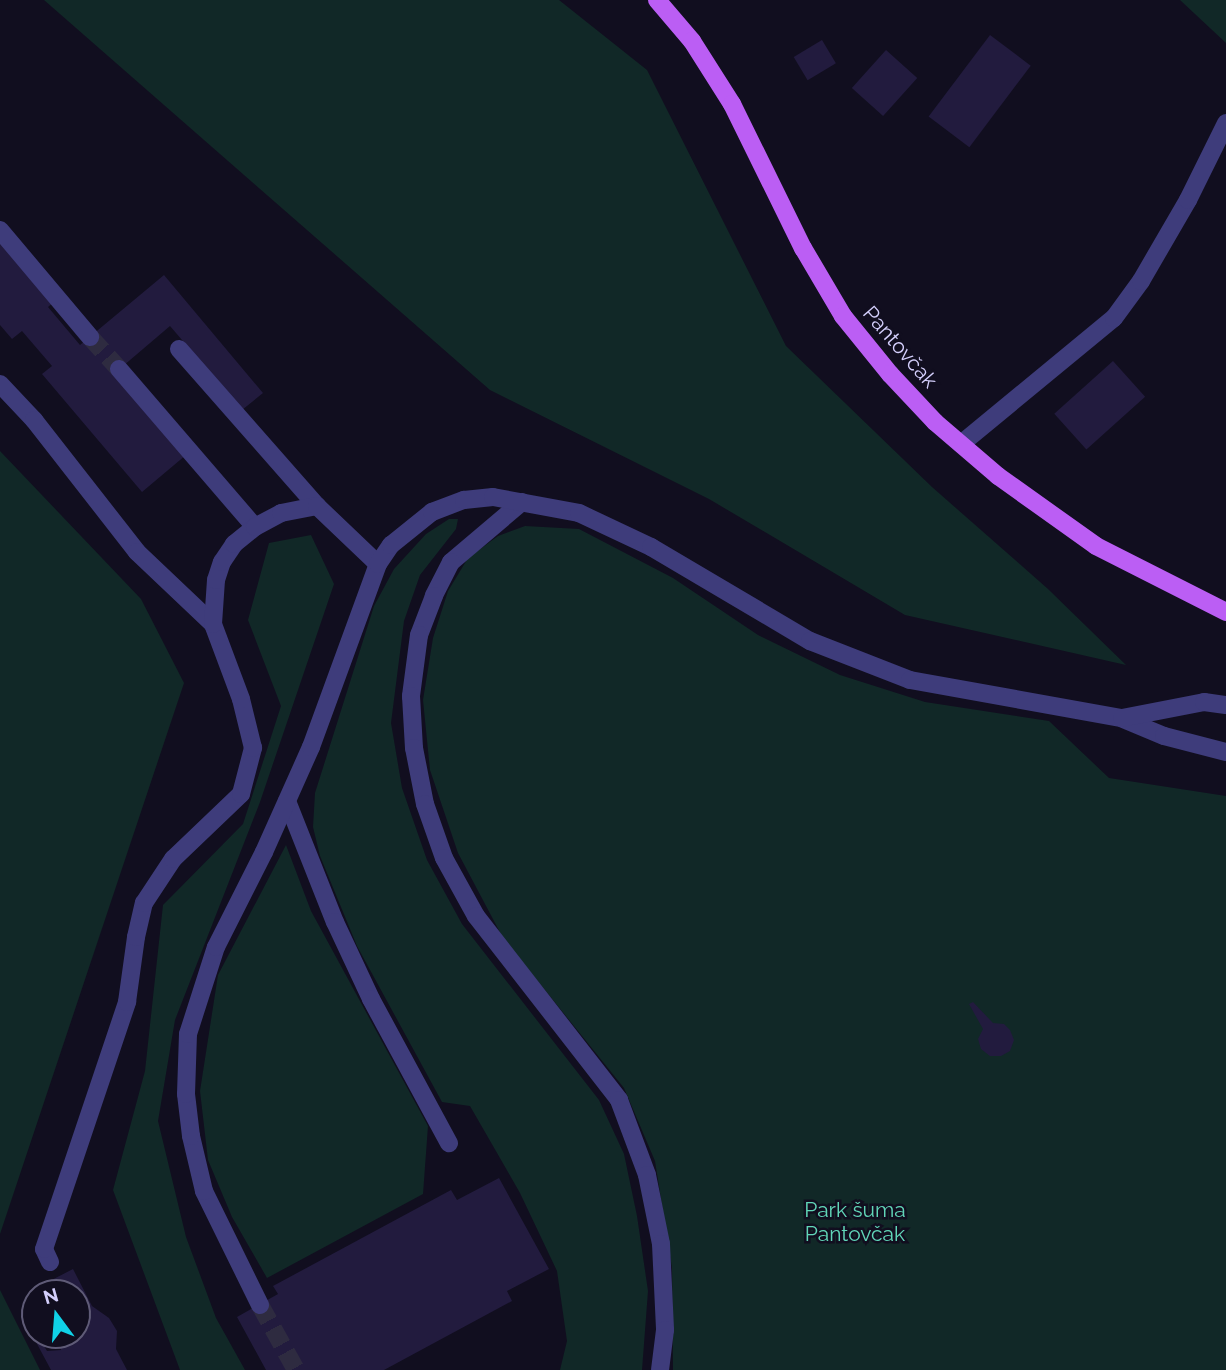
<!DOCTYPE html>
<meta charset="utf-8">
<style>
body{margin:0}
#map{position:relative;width:1226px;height:1370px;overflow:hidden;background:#110e1f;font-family:Raleway,sans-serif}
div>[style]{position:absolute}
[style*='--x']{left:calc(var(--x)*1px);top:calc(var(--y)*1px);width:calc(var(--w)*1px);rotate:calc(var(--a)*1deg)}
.green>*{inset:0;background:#112827}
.building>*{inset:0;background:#221b3e;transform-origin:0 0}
.minor-tunnel>*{height:18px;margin-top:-9px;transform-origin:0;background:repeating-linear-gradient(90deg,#2e2b40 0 18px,transparent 0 27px)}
.minor>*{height:18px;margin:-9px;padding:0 9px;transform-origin:9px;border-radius:9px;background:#3e3c7b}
.major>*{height:18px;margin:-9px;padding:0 9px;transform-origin:9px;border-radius:9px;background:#bb5ef4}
span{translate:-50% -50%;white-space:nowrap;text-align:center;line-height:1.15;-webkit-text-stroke:5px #110e1f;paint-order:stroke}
.street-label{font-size:21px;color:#d4cffc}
.park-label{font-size:21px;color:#61d6b8}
.north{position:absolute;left:21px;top:1279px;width:70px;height:70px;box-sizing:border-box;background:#110e1f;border:2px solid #5f5b77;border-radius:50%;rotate:344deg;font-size:19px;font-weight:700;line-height:28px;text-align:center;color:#d4cffc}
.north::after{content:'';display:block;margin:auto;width:24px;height:32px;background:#10d2e7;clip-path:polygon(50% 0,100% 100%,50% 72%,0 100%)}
</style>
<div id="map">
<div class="green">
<div style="clip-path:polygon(44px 0,559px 0,647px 70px,786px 346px,932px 487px,1048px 589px,1126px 665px,905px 615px,709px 499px,490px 390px)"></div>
<div style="clip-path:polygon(1180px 0,1226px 0,1226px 43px)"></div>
<div style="clip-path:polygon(0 451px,141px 599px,184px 683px,0 1234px)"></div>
<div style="clip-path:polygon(449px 519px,458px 519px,456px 529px,420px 575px,404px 621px,391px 723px,402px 788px,427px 860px,462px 924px,599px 1100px,624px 1154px,637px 1216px,648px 1291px,642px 1370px,560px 1370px,567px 1341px,557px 1271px,520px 1193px,470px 1106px,442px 1102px,357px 946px,320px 856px,313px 827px,315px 793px,374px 606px,394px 569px,426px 534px)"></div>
<div style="clip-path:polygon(525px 526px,579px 529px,673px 578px,758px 635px,840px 675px,925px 702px,1049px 721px,1109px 778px,1226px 796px,1226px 1370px,673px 1370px,672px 1268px,655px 1161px,624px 1088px,503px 938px,458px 853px,430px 770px,423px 700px,433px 638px,448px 591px,468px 558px,498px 536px)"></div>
<div style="clip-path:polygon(311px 535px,334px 584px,260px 802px,175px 1020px,158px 1121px,186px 1237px,216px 1318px,245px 1370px,180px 1370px,113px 1190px,145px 1071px,163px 905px,243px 824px,281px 706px,248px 620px,269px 543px)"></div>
<div style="clip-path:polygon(286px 845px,311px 911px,428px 1126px,423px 1194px,267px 1278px,232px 1217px,208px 1160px,200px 1091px,218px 975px)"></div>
<div style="clip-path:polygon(0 1290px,40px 1370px,0 1370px)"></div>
</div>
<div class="building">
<div style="left:990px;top:35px;width:51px;height:102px;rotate:37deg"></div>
<div style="left:822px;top:40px;width:27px;height:33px;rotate:59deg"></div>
<div style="left:886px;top:50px;width:42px;height:51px;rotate:42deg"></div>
<div style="clip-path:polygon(0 238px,54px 302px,48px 307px,80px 345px,164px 275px,263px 393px,242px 410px,170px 326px,116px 372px,186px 455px,142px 492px,42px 374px,52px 366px,22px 331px,12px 339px,0 325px)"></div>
<div style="left:1113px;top:361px;width:48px;height:79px;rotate:48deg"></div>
<div style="clip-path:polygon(973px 1002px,993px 1023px,1004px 1024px,1010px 1030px,1014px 1040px,1010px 1051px,1001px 1056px,990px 1056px,981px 1049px,978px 1039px,983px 1029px,969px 1004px)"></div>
<div style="clip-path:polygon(499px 1178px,549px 1269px,507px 1291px,512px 1301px,384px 1370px,266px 1370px,237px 1317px,278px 1294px,273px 1286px,451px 1190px,457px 1200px)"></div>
<div style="clip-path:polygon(73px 1269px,92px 1306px,109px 1318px,117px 1331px,116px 1349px,127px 1370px,51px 1370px,36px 1342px,40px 1339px,47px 1351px,61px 1350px,58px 1335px,77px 1335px,77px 1293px,46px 1293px,42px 1285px)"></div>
</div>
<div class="minor-tunnel">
<div style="--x:90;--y:337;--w:43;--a:47.8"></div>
<div style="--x:260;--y:1305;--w:74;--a:61"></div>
</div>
<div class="minor">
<div style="--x:0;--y:230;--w:140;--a:49.9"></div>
<div style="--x:179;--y:349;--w:209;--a:48.7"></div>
<div style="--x:119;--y:369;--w:208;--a:49.3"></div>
<div style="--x:0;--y:384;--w:50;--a:46.6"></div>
<div style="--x:34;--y:420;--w:167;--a:52"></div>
<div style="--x:137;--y:552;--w:105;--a:43.5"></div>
<div style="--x:961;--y:444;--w:198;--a:-39.5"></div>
<div style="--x:1114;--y:318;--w:46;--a:-53.9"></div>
<div style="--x:1141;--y:281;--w:94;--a:-59.9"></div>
<div style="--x:1188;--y:200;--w:86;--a:-63.7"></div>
<div style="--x:522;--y:502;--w:93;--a:139.8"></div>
<div style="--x:451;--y:562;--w:38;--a:117"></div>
<div style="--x:434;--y:596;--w:42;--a:111"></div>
<div style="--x:419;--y:635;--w:62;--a:97.5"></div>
<div style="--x:411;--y:696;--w:52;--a:86.7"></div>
<div style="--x:414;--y:748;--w:57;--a:78.9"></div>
<div style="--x:425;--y:804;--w:57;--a:70.6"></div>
<div style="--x:444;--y:858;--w:66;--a:61.1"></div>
<div style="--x:476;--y:916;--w:233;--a:52.1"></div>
<div style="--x:619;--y:1100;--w:80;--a:69.5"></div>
<div style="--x:647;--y:1175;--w:70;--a:78.5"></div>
<div style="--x:661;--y:1244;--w:86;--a:87.3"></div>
<div style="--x:665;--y:1330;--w:40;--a:97.1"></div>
<div style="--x:1123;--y:719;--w:44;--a:22.5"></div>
<div style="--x:1164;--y:736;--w:64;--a:14.5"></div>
<div style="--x:287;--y:801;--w:130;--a:68.4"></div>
<div style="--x:335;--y:922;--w:85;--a:64.9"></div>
<div style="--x:371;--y:999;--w:164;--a:61.6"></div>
<div style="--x:50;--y:1262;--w:14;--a:-115"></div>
<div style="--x:44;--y:1249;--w:261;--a:-71.4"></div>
<div style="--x:127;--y:1002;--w:66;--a:-82.1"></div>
<div style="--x:136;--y:937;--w:35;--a:-77"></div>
<div style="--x:144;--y:903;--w:53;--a:-56.6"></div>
<div style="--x:173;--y:859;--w:94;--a:-43.7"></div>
<div style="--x:241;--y:794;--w:48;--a:-75.4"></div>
<div style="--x:253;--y:748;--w:50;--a:-103.8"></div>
<div style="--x:241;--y:699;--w:80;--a:-110.5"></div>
<div style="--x:213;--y:624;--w:44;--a:-86.1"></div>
<div style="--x:216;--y:580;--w:19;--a:-72"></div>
<div style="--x:222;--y:562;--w:22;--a:-56"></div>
<div style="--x:234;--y:544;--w:27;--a:-39"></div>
<div style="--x:255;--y:527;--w:30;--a:-28"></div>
<div style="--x:281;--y:513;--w:37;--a:-11"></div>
<div style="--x:317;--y:506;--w:84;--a:43.6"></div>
<div style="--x:260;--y:1305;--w:127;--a:-116.2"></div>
<div style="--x:204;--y:1191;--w:57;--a:-103.3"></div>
<div style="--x:191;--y:1136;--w:42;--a:-96.8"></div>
<div style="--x:186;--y:1094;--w:60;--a:-88.1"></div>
<div style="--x:188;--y:1034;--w:91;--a:-72.2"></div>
<div style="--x:216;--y:947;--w:106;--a:-63.2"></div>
<div style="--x:264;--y:852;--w:115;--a:-65.9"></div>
<div style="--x:311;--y:747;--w:195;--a:-69.9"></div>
<div style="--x:378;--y:564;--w:23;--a:-56"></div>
<div style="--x:391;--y:545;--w:53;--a:-38.8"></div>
<div style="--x:432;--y:512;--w:34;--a:-21"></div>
<div style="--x:464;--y:500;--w:29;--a:-6"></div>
<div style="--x:493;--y:497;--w:87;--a:10.5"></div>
<div style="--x:579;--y:513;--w:80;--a:25.3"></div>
<div style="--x:651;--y:547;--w:185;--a:30.6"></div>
<div style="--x:810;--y:641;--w:107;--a:21.3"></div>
<div style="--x:910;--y:680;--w:215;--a:10.2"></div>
<div style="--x:1122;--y:718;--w:84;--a:-11"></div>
<div style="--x:1204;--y:702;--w:22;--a:8"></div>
</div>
<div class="major">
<div style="--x:657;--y:0;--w:54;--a:49.5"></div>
<div style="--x:692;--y:41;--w:75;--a:57.6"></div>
<div style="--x:732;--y:104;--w:161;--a:63.8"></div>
<div style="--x:803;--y:248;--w:79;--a:59.5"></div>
<div style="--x:843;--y:316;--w:75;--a:51"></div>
<div style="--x:890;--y:374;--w:66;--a:46.8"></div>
<div style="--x:935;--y:422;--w:83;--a:40.6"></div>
<div style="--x:998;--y:476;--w:120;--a:35.5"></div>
<div style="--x:1096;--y:546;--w:146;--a:26.9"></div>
</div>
<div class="street-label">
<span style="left:900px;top:347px;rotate:49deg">Pantovčak</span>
</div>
<div class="park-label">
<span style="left:855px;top:1222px">Park šuma<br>Pantovčak</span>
</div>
<div class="north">N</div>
</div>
